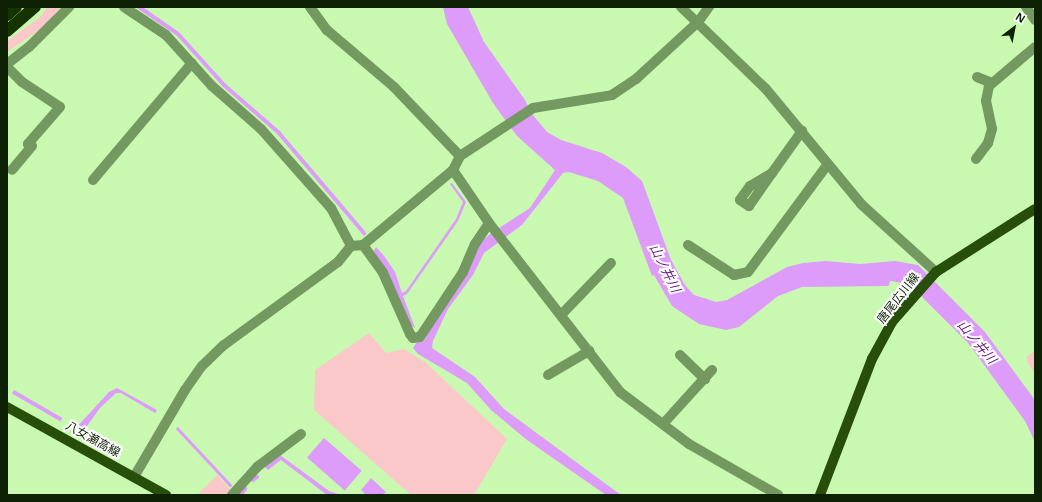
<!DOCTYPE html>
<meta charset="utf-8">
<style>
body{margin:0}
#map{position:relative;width:1042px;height:502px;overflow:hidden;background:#c9f9b1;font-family:"Noto Sans","Noto Sans JP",sans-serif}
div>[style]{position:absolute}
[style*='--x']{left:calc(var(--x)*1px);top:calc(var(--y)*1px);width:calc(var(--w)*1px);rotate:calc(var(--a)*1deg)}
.green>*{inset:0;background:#fbc8ca}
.water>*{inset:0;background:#dd9cf9;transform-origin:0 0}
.stream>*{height:4px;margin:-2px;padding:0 2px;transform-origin:2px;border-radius:2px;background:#dd9cf9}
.minor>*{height:10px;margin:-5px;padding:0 5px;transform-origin:5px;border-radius:5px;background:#739960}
.major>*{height:10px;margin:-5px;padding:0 5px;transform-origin:5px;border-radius:5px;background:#274f0a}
.highway>*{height:12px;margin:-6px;padding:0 6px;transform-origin:6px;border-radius:6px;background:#163302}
span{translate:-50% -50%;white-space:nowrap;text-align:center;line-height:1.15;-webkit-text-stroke:4px #fff;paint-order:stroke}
.street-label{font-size:12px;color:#0f2105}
.water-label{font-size:13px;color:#691785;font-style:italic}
.frame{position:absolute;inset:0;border:8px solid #0f2105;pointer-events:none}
.north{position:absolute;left:994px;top:8px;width:40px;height:40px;-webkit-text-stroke:3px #fff;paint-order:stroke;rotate:32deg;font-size:11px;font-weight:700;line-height:16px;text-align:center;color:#0f2105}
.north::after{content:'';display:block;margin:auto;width:14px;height:18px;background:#0f2105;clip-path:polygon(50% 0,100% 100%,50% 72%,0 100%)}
</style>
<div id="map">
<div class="green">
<div style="clip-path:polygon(47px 7px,61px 7px,45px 26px,7px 52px,7px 41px,40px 17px)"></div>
<div style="clip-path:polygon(369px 333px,386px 353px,404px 349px,425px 362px,507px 439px,474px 495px,411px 495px,314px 410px,315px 370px)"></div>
<div style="clip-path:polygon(1035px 351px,1035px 374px,1027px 362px,1027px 356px)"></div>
<div style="clip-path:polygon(217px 475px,231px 490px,228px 495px,197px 495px)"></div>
</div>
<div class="water">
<div style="clip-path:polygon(443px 7px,468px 7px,484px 42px,525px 100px,532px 114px,547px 132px,561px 140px,602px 153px,626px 167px,642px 181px,671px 260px,685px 285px,694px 295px,716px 302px,727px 300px,787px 267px,803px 263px,826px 261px,860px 264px,895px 261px,918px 265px,985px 332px,1032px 396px,1035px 401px,1035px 442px,1025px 421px,968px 343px,909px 284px,890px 281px,889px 286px,802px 287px,778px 296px,739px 327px,726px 330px,699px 324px,672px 306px,654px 275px,652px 276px,623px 198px,598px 181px,569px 172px,563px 173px,522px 225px,484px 253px,473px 275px,448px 309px,433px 341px,432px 348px,475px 377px,504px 409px,621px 495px,606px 495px,527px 440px,491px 410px,467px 383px,418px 354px,413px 348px,417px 342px,424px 341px,478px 245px,490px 234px,530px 208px,555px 170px,517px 136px,493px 103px,447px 24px)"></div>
<div style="clip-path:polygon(452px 183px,466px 202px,458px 221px,407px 294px,403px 296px,415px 328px,410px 325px,382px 263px,373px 252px,376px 247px,385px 257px,395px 272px,402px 293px,406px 291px,456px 219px,463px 202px,450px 184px)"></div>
<div style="clip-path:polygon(117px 388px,157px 410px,155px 413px,121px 393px,116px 393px,100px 408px,82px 433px,75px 429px,109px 392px)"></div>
<div style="left:14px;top:390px;width:56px;height:4px;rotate:30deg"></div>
<div style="left:178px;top:427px;width:80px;height:3px;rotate:47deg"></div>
<div style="left:324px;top:438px;width:50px;height:26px;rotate:41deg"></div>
<div style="clip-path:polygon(280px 455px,329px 491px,341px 495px,327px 495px,281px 460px,268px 470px,265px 467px)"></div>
<div style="clip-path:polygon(371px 478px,386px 492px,383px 495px,366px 495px,361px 490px)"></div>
</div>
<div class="stream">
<div style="--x:139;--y:7;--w:47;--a:34.7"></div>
<div style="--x:178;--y:34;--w:69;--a:48"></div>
<div style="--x:224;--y:85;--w:72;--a:41"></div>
<div style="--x:278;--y:132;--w:133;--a:49.6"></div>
<div style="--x:253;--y:480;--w:5;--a:-37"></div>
<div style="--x:240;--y:495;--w:8;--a:-50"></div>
</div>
<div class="minor">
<div style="--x:124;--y:7;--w:50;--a:33.7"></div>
<div style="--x:166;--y:35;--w:69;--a:48"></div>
<div style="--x:212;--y:86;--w:65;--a:41.3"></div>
<div style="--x:261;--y:129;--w:106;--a:48.5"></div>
<div style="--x:331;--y:208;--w:43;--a:62.2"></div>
<div style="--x:310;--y:7;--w:29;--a:54"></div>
<div style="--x:327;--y:30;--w:88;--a:40.4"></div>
<div style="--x:394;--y:87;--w:95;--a:46.3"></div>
<div style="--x:681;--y:7;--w:118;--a:44"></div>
<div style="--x:766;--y:89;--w:149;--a:50.4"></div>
<div style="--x:861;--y:204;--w:101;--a:42.2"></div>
<div style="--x:1026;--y:7;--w:16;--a:55"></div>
<div style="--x:7;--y:64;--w:28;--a:-38"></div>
<div style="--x:29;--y:47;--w:57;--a:-45"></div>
<div style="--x:7;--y:67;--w:21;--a:45"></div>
<div style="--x:22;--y:82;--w:45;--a:33.3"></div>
<div style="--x:60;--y:107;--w:49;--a:130.9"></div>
<div style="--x:28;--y:144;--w:4;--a:27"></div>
<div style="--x:32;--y:146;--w:31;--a:130"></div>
<div style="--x:977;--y:77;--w:16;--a:22"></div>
<div style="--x:976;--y:159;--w:20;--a:-53"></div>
<div style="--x:988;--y:143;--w:15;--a:-74"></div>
<div style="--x:992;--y:129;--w:29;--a:-102"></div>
<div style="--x:986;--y:101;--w:15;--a:-79"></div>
<div style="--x:989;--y:86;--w:60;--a:-40.3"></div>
<div style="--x:453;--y:170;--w:64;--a:55.8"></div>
<div style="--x:489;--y:223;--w:214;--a:52.2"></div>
<div style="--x:620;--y:392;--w:86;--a:37"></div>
<div style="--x:689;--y:444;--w:103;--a:29.8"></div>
<div style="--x:772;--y:173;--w:26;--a:149"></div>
<div style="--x:750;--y:186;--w:17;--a:126"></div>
<div style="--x:740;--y:200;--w:11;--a:34"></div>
<div style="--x:749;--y:206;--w:40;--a:-55.1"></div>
<div style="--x:772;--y:173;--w:52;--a:-54.5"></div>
<div style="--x:93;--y:180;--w:153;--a:-49.8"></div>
<div style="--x:363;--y:245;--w:34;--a:54"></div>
<div style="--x:383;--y:273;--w:67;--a:66.1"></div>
<div style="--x:410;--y:334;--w:5;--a:53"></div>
<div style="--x:413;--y:338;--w:7;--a:-8"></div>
<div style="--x:420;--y:337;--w:78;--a:-56.5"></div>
<div style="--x:463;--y:272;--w:30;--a:-67"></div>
<div style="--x:475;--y:244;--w:25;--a:-56"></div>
<div style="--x:688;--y:245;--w:55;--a:33.1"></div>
<div style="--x:734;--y:275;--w:14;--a:-12"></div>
<div style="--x:748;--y:272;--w:134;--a:-53.5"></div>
<div style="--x:561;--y:315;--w:72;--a:-46.1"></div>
<div style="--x:680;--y:355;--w:35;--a:44"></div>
<div style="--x:548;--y:375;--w:48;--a:-30.3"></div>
<div style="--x:663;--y:424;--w:73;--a:-47.8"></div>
<div style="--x:134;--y:477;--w:101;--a:-59.6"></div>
<div style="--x:185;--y:390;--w:29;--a:-55"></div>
<div style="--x:202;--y:366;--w:30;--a:-44"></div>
<div style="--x:224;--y:345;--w:141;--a:-36.1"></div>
<div style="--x:338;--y:262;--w:21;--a:-51"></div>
<div style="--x:351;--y:246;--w:12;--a:-5"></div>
<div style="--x:363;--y:245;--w:117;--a:-39.8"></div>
<div style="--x:453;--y:170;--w:16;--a:-63"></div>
<div style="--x:460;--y:156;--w:87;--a:-33.3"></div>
<div style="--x:533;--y:108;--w:80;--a:-9.3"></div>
<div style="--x:612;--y:95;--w:29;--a:-34"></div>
<div style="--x:636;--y:79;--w:84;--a:-42.6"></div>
<div style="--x:698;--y:22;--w:19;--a:-54"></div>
<div style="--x:232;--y:495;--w:38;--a:-48"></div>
<div style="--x:257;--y:467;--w:55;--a:-36.9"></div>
</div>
<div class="major">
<div style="--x:7;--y:407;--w:182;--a:29"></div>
<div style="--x:820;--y:495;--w:146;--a:-69.1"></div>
<div style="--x:872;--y:359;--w:42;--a:-61.6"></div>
<div style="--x:892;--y:322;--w:67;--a:-48.7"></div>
<div style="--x:936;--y:272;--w:117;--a:-32.5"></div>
</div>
<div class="highway">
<div style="--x:7;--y:15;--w:12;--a:-42"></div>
<div style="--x:7;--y:31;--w:37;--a:-41"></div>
</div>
<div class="street-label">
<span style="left:898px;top:298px;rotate:-52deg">唐尾広川線</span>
<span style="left:93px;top:439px;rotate:29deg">八女瀬高線</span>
</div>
<div class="water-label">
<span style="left:665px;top:268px;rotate:63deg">山ノ井川</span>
<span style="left:977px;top:342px;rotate:50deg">山ノ井川</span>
</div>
<div class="frame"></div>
<div class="north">N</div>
</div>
